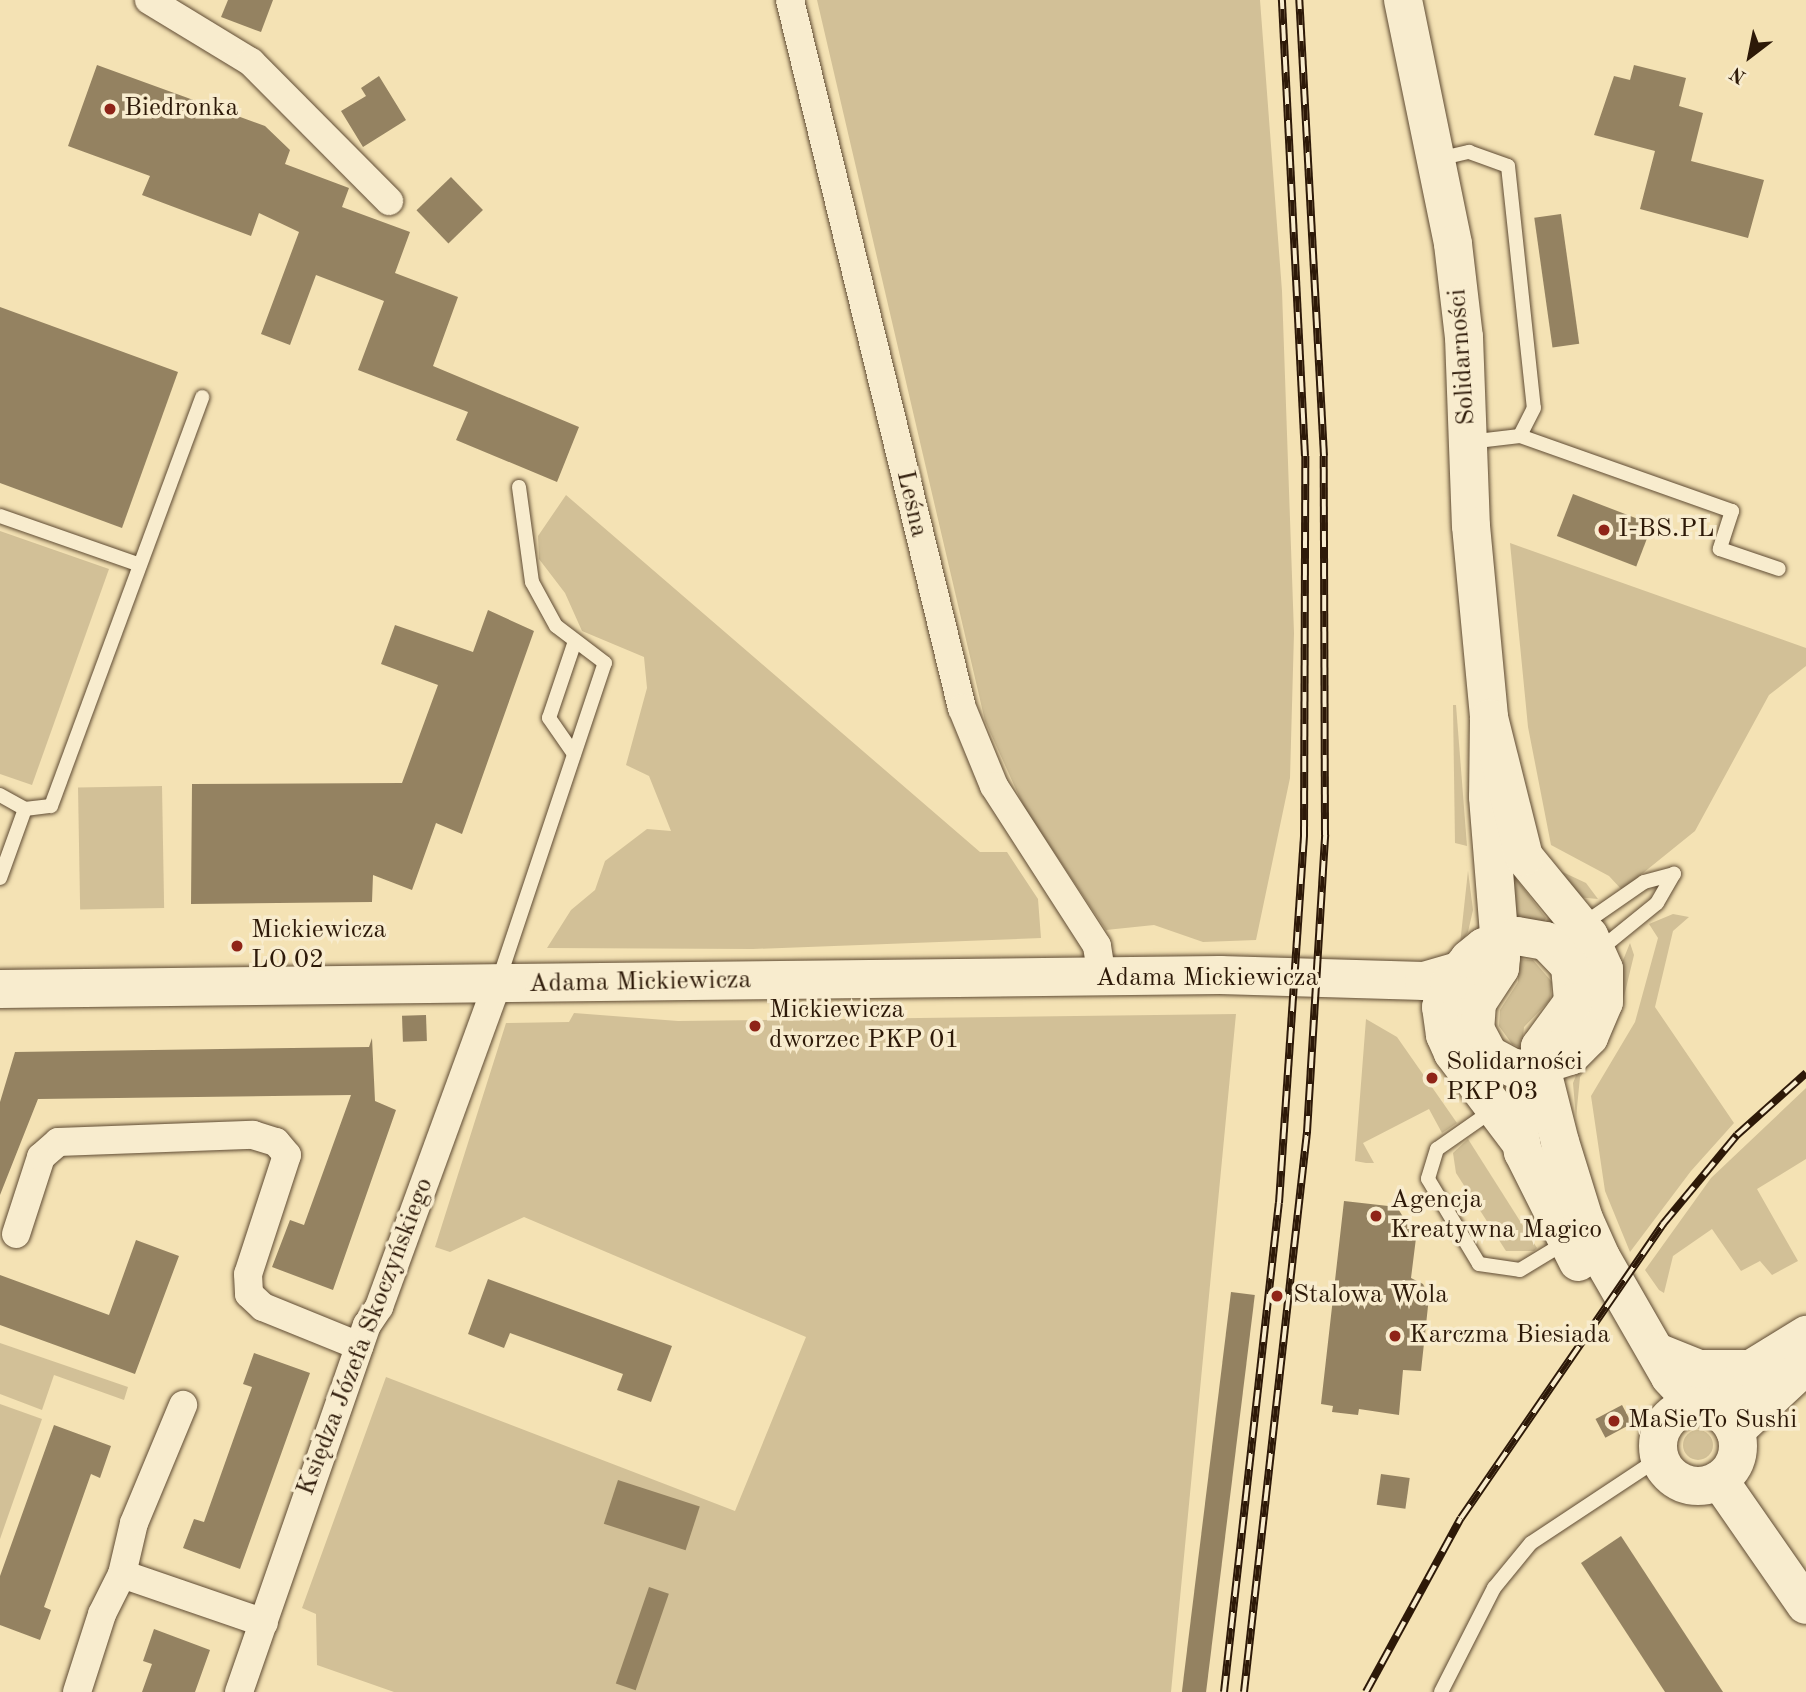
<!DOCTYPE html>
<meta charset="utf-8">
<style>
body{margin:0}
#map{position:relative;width:1806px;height:1692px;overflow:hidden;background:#f4e2b4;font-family:"Old Standard TT",serif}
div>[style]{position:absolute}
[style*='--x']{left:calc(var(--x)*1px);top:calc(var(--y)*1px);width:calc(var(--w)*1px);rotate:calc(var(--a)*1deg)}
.green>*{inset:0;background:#d2c097;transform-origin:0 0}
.round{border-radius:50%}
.building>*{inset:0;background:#948261;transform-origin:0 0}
.roads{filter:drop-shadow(0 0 2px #5f4b33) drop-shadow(0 0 2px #5f4b33)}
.lane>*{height:14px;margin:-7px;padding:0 7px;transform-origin:7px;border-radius:7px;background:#f8ecce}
.street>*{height:28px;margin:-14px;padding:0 14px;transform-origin:14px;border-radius:14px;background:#f8ecce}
.secondary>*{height:38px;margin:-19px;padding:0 19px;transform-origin:19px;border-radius:19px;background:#f8ecce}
.secondary>.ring{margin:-19px;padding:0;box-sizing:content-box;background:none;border:38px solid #f8ecce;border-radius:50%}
.rail>*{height:8px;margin-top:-4px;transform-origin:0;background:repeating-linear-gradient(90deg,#f8ecce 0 16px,#2d1908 0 32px);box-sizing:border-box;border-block:2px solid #2d1908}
.dots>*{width:19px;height:19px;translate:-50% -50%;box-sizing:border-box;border:4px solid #f8ecce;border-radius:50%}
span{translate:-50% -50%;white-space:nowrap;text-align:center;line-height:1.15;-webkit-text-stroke:7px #f8ecce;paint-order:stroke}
.poi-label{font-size:26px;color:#2d1908}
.left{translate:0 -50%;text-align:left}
.street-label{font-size:26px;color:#2d1908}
.north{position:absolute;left:1715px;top:21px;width:70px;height:70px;-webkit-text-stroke:5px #f8ecce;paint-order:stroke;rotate:212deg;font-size:19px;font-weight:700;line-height:28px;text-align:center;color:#2d1908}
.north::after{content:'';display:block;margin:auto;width:24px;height:32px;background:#2d1908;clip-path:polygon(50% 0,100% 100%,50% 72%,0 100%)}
</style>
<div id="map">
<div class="green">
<div style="clip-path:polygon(817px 0,1260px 0,1282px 291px,1294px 633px,1290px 778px,1256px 940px,1203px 942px,1154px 925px,1106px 930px,1024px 807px,985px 721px)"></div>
<div style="clip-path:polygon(566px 495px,980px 852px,1007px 852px,1038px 899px,1041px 938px,753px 949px,547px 948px,571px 910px,595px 890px,605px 861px,647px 829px,671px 831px,649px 776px,626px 765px,647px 688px,644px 657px,582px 631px,565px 593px,539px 559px,538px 536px)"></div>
<div style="clip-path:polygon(0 531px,109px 569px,32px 785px,0 774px)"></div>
<div style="clip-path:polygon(1510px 543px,1806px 648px,1806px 666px,1769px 695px,1695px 831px,1622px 890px,1609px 876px,1551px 845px,1528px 727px)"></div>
<div style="clip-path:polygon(1453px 705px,1456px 705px,1467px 846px,1455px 843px)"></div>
<div style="left:162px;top:786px;width:122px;height:84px;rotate:89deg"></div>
<div style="clip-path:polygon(1552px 867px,1586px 883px,1598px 899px,1576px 897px)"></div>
<div style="clip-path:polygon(1468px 871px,1473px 910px,1468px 932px,1460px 944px)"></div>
<div style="clip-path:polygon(1511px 872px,1546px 918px,1544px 922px,1509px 919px)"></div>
<div style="clip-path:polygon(1673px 914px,1689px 917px,1673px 931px,1655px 1007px,1734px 1123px,1691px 1171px,1630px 1252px,1605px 1191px,1591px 1096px,1635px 1022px,1658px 938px,1649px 924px)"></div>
<div style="clip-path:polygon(1630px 943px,1634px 955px,1621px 1009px,1612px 1033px,1580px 1077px,1576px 1118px,1573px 1083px)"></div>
<div style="clip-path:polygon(1518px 959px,1533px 960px,1552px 982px,1550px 1000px,1524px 1027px,1522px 1048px,1512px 1044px,1499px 1026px,1500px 1010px,1518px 982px)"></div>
<div style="clip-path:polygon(574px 1013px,678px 1021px,1236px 1014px,1171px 1692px,394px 1692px,317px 1665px,316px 1614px,302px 1608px,386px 1377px,735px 1511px,806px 1337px,524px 1217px,450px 1252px,435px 1247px,506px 1023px,569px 1022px)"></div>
<div style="clip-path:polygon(1366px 1019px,1397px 1037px,1457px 1123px,1442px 1133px,1429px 1109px,1363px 1143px,1374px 1163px,1366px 1163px,1355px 1161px)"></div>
<div style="clip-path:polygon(1806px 1088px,1806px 1159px,1757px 1189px,1798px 1261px,1772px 1275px,1760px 1261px,1741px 1271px,1712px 1229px,1673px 1256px,1664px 1293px,1659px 1290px,1645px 1270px,1711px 1178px)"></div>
<div style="clip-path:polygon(1468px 1139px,1537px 1248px,1534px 1251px,1506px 1251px,1456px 1173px,1453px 1153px)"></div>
<div style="clip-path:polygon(0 1343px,128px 1387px,124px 1400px,54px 1375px,42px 1410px,0 1394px)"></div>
<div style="clip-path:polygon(0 1404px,42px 1419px,0 1539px)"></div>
<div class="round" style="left:1683px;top:1430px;width:30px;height:30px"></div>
</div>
<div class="building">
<div style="clip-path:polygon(228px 0,273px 0,261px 32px,221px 17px)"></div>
<div style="clip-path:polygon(97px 65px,265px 126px,290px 150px,285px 164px,349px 188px,342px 207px,410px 232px,395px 273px,458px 297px,433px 366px,579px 427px,557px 482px,456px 440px,468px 412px,358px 370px,384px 301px,316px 275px,290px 345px,261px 334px,299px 232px,259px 213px,251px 236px,142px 195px,150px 176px,68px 146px)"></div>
<div style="clip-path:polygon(1634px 65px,1686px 78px,1679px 106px,1703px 113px,1691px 161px,1764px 180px,1748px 238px,1640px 209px,1655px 151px,1594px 135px,1614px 76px,1630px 80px)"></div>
<div style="clip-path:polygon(379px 76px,406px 120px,363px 147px,341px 111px,366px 96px,361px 88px)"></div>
<div style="left:451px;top:177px;width:46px;height:48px;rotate:46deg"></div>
<div style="left:1561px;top:214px;width:131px;height:27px;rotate:82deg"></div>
<div style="clip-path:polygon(0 307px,178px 372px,122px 528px,0 483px)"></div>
<div style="left:1573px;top:494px;width:85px;height:45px;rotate:21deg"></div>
<div style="clip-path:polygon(488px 610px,534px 631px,462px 834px,436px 823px,412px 890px,373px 875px,372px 902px,191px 904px,192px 784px,402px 783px,438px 685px,381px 664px,395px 625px,473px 652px)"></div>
<div style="left:426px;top:1015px;width:26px;height:24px;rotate:88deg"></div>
<div style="clip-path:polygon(372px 1038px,375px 1101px,396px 1110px,333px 1290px,272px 1267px,290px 1220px,304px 1225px,351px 1095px,38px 1099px,0 1195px,0 1102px,15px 1052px,369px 1047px)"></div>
<div style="clip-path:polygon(1344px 1201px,1397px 1207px,1416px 1238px,1411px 1278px,1423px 1284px,1429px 1297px,1421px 1371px,1403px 1370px,1399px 1415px,1359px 1409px,1358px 1415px,1332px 1412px,1333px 1406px,1321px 1404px)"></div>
<div style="clip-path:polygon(136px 1240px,179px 1256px,135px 1374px,0 1325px,0 1275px,109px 1315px)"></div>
<div style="clip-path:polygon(488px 1279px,672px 1346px,651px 1402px,617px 1390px,623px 1374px,510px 1333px,504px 1348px,468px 1334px)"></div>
<div style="left:1231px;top:1292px;width:24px;height:403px;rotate:7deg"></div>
<div style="clip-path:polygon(254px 1353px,310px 1373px,240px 1569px,183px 1548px,194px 1519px,204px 1522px,252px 1387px,243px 1384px)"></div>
<div style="left:1622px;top:1405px;width:21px;height:30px;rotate:62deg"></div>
<div style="clip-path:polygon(54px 1425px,111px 1446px,100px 1478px,91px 1474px,44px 1607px,51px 1610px,40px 1640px,0 1625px,0 1576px)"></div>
<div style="left:1381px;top:1474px;width:29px;height:31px;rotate:8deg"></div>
<div style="left:618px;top:1480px;width:86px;height:46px;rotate:18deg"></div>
<div style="clip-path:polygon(1621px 1536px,1723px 1692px,1665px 1692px,1581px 1563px)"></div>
<div style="left:649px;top:1587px;width:21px;height:102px;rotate:19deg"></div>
<div style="clip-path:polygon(154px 1629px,210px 1650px,195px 1692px,142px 1692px,152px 1664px,143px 1661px)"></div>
</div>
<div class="roads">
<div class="lane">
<div style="--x:1438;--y:159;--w:32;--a:-13"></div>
<div style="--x:1469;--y:152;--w:41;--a:19.7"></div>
<div style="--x:1508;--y:166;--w:243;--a:83.9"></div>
<div style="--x:1534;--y:408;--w:31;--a:117"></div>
<div style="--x:1469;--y:442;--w:51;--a:-6.7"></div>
<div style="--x:1520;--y:436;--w:225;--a:19.5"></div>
<div style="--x:1732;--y:511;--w:40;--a:108"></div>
<div style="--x:1720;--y:549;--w:62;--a:18.7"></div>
<div style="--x:0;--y:516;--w:148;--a:19.3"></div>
<div style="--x:574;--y:754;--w:44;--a:-124.8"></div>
<div style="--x:549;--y:718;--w:81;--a:-71.3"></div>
<div style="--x:0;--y:795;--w:29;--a:29"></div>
<div style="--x:0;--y:878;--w:73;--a:-70.1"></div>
<div style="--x:25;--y:809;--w:26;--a:-7"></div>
<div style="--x:51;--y:806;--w:436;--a:-69.7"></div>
<div style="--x:1582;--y:925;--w:75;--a:-34.7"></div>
<div style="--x:1644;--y:882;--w:31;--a:-15"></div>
<div style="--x:1598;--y:951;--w:76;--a:-39.1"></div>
<div style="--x:1657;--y:903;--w:34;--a:-60"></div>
<div style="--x:499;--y:979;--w:333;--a:-71.5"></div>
<div style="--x:605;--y:663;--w:61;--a:-142.9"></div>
<div style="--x:556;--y:626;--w:50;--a:-118.6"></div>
<div style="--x:532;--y:582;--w:96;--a:-97.8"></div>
<div style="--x:1493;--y:1110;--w:68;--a:145.1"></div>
<div style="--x:1437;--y:1149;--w:31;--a:107"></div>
<div style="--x:1428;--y:1179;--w:99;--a:59"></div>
<div style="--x:1479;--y:1264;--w:41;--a:8.3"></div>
<div style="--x:1520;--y:1270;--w:54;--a:-31.3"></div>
<div style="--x:1441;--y:1692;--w:117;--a:-63"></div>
<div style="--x:1494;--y:1588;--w:58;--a:-50.6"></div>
<div style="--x:1531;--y:1543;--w:138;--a:-33.5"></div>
<div style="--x:1646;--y:1467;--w:16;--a:-14"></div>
</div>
<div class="street">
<div style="--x:149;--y:0;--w:119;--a:31.3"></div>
<div style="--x:251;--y:62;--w:196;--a:45.2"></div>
<div style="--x:790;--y:0;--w:729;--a:76.35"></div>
<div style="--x:962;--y:708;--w:84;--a:67.7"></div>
<div style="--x:994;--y:786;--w:190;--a:57.2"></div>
<div style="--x:1097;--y:946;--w:32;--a:81"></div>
<div style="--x:16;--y:1234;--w:81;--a:-72"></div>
<div style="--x:41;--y:1157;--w:23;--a:-41"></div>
<div style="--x:58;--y:1142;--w:195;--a:-2.1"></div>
<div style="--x:253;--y:1135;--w:24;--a:17"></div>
<div style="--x:276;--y:1142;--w:17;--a:50"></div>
<div style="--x:287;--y:1155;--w:125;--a:108.1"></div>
<div style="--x:248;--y:1274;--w:20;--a:87"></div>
<div style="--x:249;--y:1294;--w:19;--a:43"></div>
<div style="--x:263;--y:1307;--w:104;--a:22.1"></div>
<div style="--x:122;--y:1574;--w:52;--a:-76.8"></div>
<div style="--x:134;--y:1523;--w:128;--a:-67.4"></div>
<div style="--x:77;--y:1692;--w:82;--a:-72.2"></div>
<div style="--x:102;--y:1614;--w:45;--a:-63.4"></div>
<div style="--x:122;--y:1574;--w:150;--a:19"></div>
<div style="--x:239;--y:1692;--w:389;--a:-70.8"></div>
<div style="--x:367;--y:1325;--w:22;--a:-56"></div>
<div style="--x:379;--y:1307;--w:344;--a:-69.9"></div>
</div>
<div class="secondary">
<div style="--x:1403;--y:0;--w:249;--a:78.4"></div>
<div style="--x:1453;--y:244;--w:94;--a:83.3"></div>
<div style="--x:1464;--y:337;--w:189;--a:87.9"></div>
<div style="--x:1471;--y:526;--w:193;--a:84.6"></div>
<div style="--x:1489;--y:718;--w:79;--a:90.7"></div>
<div style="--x:1488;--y:797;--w:161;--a:85.4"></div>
<div style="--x:1501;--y:957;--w:11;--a:95"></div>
<div style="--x:1500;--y:968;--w:42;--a:123.3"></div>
<div style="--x:1477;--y:1003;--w:26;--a:94"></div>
<div style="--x:1475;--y:1029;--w:30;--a:62"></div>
<div style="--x:1489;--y:1055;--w:27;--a:28"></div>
<div style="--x:1513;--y:1068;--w:16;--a:4"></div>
<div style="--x:1529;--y:1069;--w:43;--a:-17.6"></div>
<div style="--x:1570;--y:1056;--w:27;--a:-45"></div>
<div style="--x:1589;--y:1037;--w:38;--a:-67"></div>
<div style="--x:1604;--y:1002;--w:33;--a:-90"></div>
<div style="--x:1604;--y:969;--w:36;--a:-114"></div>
<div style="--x:1589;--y:936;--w:102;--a:-129.4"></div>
<div style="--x:1524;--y:857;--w:143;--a:-104.1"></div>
<div style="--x:0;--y:989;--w:1220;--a:-0.66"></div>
<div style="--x:1220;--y:975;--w:204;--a:1.7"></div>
<div style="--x:1424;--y:981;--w:35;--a:-16"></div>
<div style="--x:1516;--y:1113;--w:40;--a:80"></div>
<div style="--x:1523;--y:1152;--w:123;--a:63.4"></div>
<div style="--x:1518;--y:1139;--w:108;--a:-127.1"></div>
<div style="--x:1453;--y:1053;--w:20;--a:-114"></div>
<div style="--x:1445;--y:1035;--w:28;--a:-98"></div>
<div style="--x:1441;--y:1007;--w:24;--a:-71"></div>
<div style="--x:1449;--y:984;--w:32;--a:-51"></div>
<div style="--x:1469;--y:959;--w:19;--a:-39"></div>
<div style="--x:1484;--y:947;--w:35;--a:-18"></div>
<div style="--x:1517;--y:936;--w:29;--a:10"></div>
<div style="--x:1546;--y:941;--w:35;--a:46"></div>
<div style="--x:1570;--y:966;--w:36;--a:85"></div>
<div style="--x:1573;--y:1002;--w:56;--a:126.3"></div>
<div style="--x:1540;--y:1047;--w:20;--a:87"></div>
<div style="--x:1541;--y:1067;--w:77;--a:75.8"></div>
<div style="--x:1560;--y:1142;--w:81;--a:72.7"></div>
<div style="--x:1584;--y:1219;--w:42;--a:65.9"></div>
<div style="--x:1601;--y:1257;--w:138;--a:60.1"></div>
<div style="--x:1670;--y:1377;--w:40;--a:47"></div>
<div style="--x:1657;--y:1352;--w:45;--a:22"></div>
<div style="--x:1699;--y:1369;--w:52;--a:0"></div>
<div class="ring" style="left:1658px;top:1406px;width:42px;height:42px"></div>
<div style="--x:1716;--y:1409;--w:53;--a:-48.8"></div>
<div style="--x:1751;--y:1369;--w:65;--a:-31.7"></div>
<div style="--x:1735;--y:1431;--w:97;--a:-42.9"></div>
<div style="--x:1719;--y:1480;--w:152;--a:55.2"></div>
</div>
</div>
<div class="rail">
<div style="--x:1224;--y:1692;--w:492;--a:-83.6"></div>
<div style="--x:1279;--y:1203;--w:368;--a:-86.1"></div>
<div style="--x:1304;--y:836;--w:380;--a:-89.8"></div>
<div style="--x:1305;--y:456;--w:457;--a:-92.9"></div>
<div style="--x:1244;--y:1692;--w:564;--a:-83.58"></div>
<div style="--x:1307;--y:1132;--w:298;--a:-86.5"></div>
<div style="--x:1325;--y:835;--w:379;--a:-90.2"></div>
<div style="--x:1324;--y:456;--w:457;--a:-93.1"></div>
<div style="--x:1366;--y:1692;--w:198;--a:-61.4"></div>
<div style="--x:1461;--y:1518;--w:357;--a:-55.5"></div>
<div style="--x:1663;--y:1224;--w:116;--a:-50.3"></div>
<div style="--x:1737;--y:1135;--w:93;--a:-41.9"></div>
</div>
<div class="dots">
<div style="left:110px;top:109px;background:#8f2418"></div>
<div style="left:1604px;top:530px;background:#8f2418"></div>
<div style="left:237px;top:946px;background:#8f2418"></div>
<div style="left:755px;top:1026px;background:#8f2418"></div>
<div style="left:1432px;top:1078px;background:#8f2418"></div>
<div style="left:1376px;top:1216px;background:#8f2418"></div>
<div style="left:1277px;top:1296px;background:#8f2418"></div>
<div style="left:1395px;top:1336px;background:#8f2418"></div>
<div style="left:1614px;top:1421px;background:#8f2418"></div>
</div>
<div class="poi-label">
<span class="left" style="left:124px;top:109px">Biedronka</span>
<span class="left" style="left:1618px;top:530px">I-BS.PL</span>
<span class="left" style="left:251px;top:946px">Mickiewicza<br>LO 02</span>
<span class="left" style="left:769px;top:1026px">Mickiewicza<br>dworzec PKP 01</span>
<span class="left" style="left:1446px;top:1078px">Solidarności<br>PKP 03</span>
<span class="left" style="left:1390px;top:1216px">Agencja<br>Kreatywna Magico</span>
<span class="left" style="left:1293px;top:1296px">Stalowa Wola</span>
<span class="left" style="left:1409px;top:1336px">Karczma Biesiada</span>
<span class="left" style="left:1628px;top:1421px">MaSieTo Sushi</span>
</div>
<div class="street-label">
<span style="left:1463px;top:357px;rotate:-94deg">Solidarności</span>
<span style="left:911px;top:504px;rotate:77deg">Leśna</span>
<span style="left:1207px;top:979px">Adama Mickiewicza</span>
<span style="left:640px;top:983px;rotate:-1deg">Adama Mickiewicza</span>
<span style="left:366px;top:1337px;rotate:-69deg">Księdza Józefa Skoczyńskiego</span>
</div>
<div class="north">N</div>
</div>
